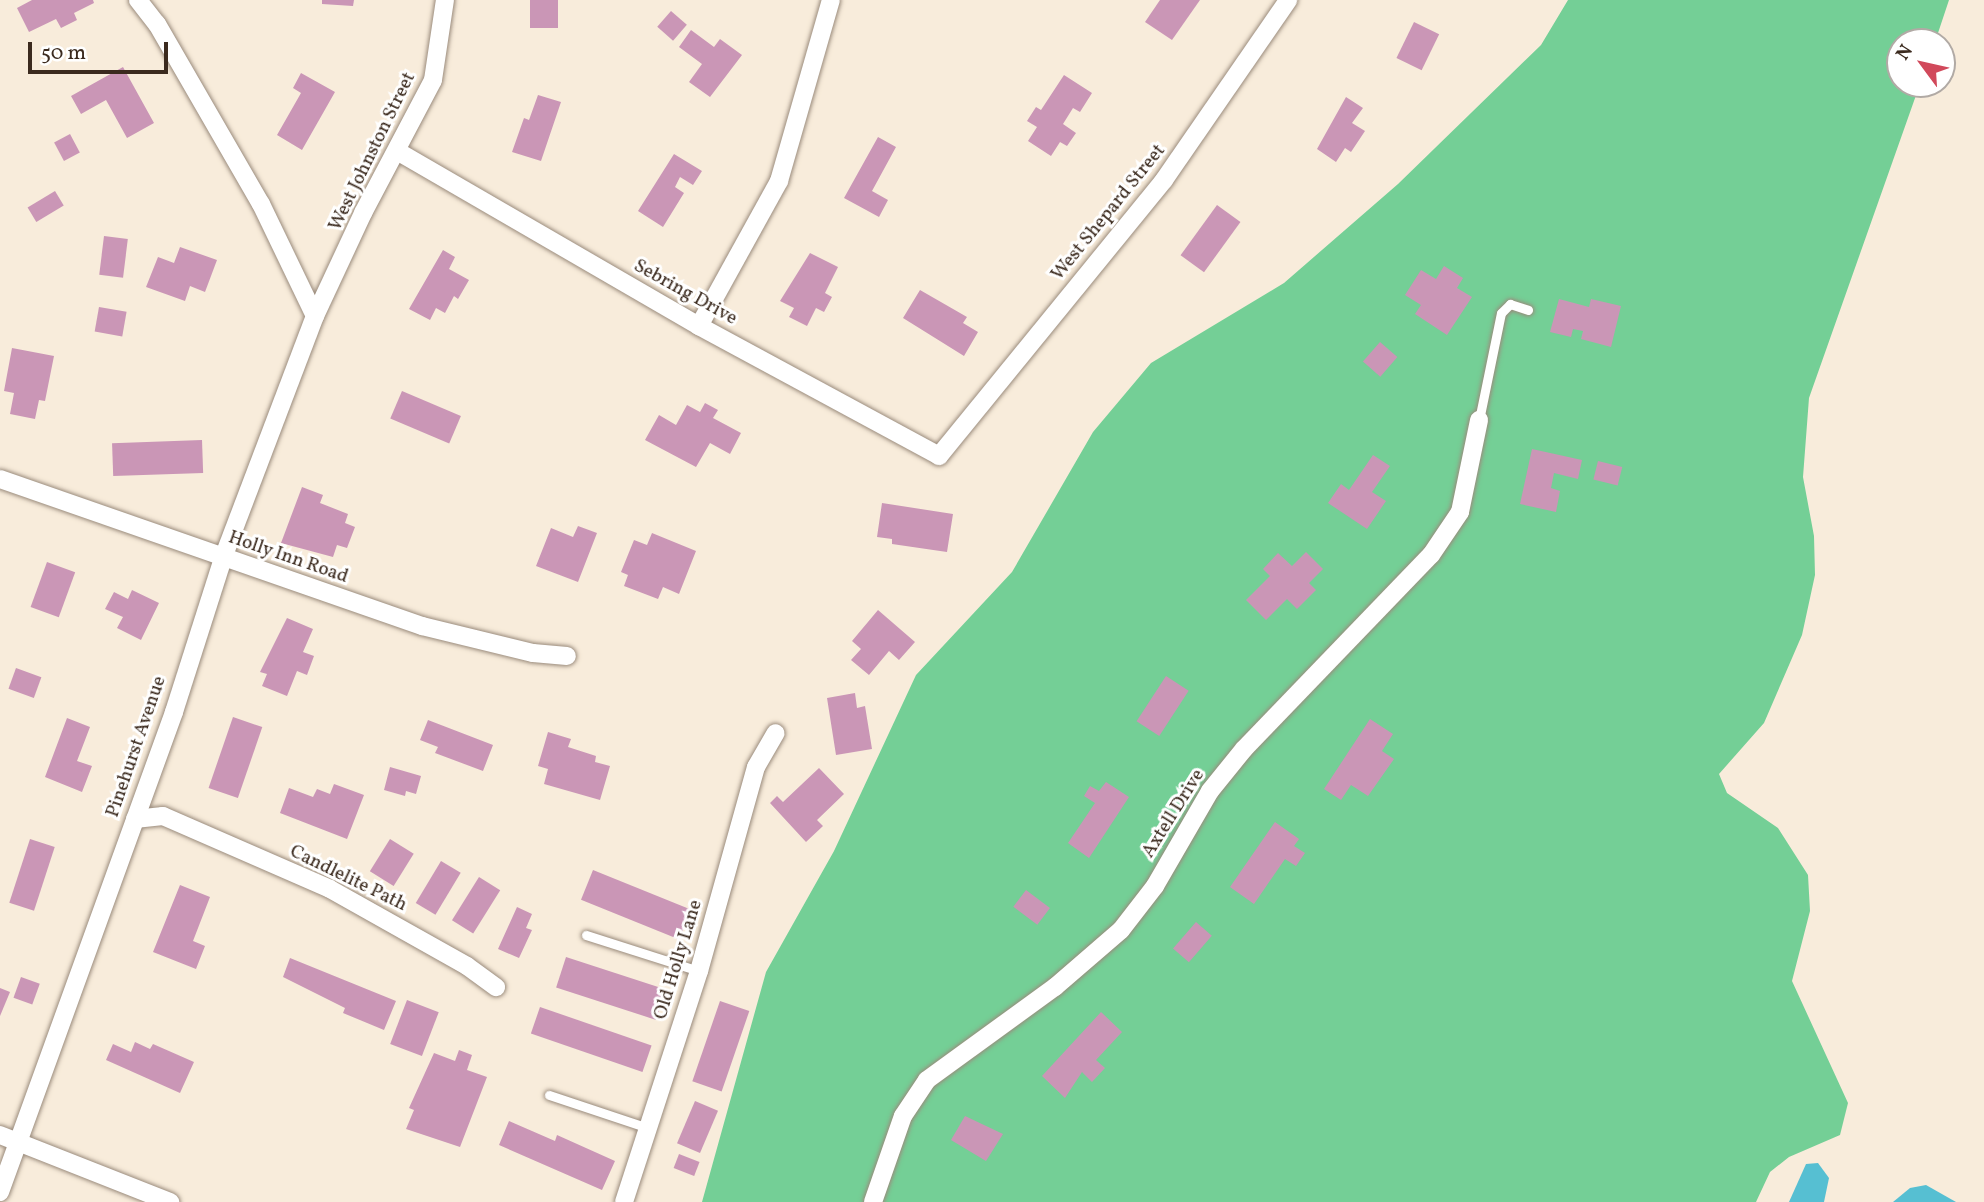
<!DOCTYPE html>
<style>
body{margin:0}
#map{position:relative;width:1984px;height:1202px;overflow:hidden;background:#f8ecdb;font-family:Vollkorn,serif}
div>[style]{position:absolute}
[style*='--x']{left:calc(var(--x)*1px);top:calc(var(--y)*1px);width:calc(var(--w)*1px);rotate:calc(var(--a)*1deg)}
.green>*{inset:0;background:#74cf96}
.water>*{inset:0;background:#56bfd2}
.building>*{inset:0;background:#ca96b6;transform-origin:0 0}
.roads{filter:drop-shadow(0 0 2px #9a8b7c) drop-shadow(0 0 2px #9a8b7c)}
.service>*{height:9px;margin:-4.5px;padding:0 4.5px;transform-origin:4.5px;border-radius:4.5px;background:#fff}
.minor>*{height:18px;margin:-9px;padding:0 9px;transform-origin:9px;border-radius:9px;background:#fff}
span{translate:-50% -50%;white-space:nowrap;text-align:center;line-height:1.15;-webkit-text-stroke:6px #fff;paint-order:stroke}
.street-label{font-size:19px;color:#3b2a1e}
.north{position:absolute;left:1886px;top:28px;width:70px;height:70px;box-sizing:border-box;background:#fff;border:2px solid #b1aaa5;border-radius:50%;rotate:303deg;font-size:19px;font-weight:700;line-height:28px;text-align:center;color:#3b2a1e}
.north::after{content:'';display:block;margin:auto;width:24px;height:32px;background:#d1495b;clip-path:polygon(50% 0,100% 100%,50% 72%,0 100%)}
.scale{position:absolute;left:28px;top:42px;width:140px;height:32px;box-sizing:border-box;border:4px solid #3b2a1e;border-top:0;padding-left:9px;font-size:21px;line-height:24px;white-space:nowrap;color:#3b2a1e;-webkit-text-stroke:5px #fff;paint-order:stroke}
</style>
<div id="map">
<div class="green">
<div style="clip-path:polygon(1568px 0,1949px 0,1935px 42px,1900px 42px,1900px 84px,1920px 84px,1809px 398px,1803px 477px,1814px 536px,1815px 575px,1802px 635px,1764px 723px,1719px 774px,1727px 793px,1778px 828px,1808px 875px,1810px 911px,1792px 981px,1848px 1103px,1840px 1135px,1789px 1157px,1770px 1172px,1756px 1202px,702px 1202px,766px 972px,834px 851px,916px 675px,1012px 572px,1093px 432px,1151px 363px,1284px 283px,1398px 184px,1541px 45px)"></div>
</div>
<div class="water">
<div style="clip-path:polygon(1818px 1163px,1829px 1178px,1824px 1202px,1789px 1202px,1806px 1164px)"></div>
<div style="clip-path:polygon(1926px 1185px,1956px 1202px,1893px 1202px,1910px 1188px)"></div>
</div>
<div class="building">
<div style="clip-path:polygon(32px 0,93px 0,94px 3px,74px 13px,77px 20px,61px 28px,56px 19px,29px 32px,17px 8px)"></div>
<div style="clip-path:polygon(322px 0,354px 0,353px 6px,322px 4px)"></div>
<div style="left:530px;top:0;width:28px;height:28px"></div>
<div style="clip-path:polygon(1160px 0,1200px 0,1172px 40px,1145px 22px)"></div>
<div style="left:671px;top:11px;width:21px;height:21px;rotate:41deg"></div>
<div style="left:1414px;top:22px;width:28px;height:40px;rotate:26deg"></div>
<div style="clip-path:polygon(691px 30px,714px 47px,720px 39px,742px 55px,710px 97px,689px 82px,702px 64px,679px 47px)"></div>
<div style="clip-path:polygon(123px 67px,154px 123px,127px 138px,106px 100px,81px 114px,71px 96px)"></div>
<div style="clip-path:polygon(301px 73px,335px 92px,302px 150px,277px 135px,301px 93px,293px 88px)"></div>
<div style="clip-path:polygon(1064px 75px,1092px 93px,1080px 112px,1073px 108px,1063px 124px,1076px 133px,1067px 146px,1060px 142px,1051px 156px,1028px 141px,1037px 127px,1027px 121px,1036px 107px,1041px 110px)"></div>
<div style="clip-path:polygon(538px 95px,561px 102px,541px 161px,512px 152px,524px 118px,529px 120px)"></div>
<div style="clip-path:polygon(1346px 97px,1363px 108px,1352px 123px,1365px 131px,1351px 152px,1345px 148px,1336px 162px,1317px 149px)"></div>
<div style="left:70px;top:134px;width:21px;height:18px;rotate:62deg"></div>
<div style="clip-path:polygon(878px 137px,896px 147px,872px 191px,888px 200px,879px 217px,844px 198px)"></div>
<div style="clip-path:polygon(674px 154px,702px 171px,693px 185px,680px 177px,675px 187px,684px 193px,663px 227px,638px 211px)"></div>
<div style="left:55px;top:191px;width:17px;height:32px;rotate:59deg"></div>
<div style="left:1217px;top:205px;width:29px;height:62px;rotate:36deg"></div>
<div style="left:104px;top:236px;width:24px;height:39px;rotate:7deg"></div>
<div style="clip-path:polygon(180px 247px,217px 260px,205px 292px,190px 286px,185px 301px,146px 287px,158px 257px,174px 263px)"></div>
<div style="clip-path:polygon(443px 250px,455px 257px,449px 269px,469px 280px,458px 299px,454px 296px,445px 313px,436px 308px,430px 320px,409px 309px)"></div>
<div style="clip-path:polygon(810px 253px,838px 267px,825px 293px,832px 297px,824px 312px,816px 308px,807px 326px,789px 317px,794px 308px,780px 301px)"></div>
<div style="clip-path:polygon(1444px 266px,1463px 278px,1457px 288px,1472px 297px,1447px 335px,1415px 314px,1421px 305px,1405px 295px,1421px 270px,1436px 279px)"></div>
<div style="clip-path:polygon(920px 290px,967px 317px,963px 323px,978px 332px,964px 356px,903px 318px)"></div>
<div style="clip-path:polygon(1559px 299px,1589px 307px,1591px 299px,1621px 306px,1611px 347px,1581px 339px,1583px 331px,1573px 329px,1571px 337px,1550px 332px)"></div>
<div style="left:99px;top:307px;width:28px;height:25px;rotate:10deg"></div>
<div style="left:1380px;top:342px;width:23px;height:26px;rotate:41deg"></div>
<div style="clip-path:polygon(12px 348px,54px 356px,45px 401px,39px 400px,35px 419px,10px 414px,14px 393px,4px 391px)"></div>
<div style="left:402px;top:391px;width:64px;height:30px;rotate:23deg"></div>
<div style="clip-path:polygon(705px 403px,718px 410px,713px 418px,741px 433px,730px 454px,710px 443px,696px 467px,645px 440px,659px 415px,676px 425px,687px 405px,700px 412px)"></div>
<div style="left:202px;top:440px;width:33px;height:90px;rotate:88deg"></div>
<div style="clip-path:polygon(1532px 449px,1582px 460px,1578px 479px,1554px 473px,1551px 488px,1560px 491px,1556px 512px,1520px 504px)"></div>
<div style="clip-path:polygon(1373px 455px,1390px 466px,1372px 492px,1386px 501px,1367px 529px,1328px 503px,1341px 484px,1349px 490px)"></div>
<div style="left:1598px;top:461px;width:25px;height:19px;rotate:14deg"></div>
<div style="clip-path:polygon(302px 487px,323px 495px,320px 503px,348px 514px,345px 523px,355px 527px,347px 548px,337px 545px,333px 557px,281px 543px)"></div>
<div style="clip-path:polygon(882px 503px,953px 514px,947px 552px,892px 544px,892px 539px,877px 537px)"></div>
<div style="clip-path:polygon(578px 526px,597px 533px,578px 582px,536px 566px,551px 528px,573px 537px)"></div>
<div style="clip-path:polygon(652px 533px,696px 551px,679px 594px,663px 587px,658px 599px,624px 586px,628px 575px,621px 572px,634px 540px,647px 545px)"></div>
<div style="clip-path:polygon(1306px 552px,1323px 569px,1309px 583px,1316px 590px,1297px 609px,1287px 599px,1266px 620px,1246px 600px,1270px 576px,1263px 569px,1278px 553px,1292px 566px)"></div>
<div style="left:47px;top:562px;width:30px;height:48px;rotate:20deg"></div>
<div style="clip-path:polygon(132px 590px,159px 603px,141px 640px,117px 628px,123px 617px,105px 609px,114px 592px,128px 599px)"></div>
<div style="clip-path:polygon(878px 610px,915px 642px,899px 660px,889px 651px,869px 675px,851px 660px,861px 649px,852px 641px)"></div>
<div style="clip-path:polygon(287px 618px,313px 629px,303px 652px,314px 656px,307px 675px,297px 671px,287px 696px,262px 686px,267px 674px,260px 672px)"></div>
<div style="left:16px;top:668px;width:27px;height:22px;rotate:20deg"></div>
<div style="left:1166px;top:676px;width:27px;height:54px;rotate:33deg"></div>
<div style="clip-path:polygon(855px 693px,857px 708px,865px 706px,872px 749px,836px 755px,827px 698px)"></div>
<div style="left:233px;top:717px;width:31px;height:75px;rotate:19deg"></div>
<div style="clip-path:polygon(67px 718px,90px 727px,77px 761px,92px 766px,82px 792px,45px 777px)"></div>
<div style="clip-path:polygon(1370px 719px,1393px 734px,1382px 751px,1394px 759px,1368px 796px,1351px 785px,1341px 800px,1324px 789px)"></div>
<div style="clip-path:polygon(428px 720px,493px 745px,483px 771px,435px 753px,438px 747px,420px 740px)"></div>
<div style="clip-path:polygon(548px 732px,571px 739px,568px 747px,596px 756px,595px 762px,610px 766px,600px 800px,544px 784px,548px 769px,538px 766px)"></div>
<div style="clip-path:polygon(390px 767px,421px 776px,416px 794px,406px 791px,405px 796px,384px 790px)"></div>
<div style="clip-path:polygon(819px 768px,844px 794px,817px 820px,823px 826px,806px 842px,770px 803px,777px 796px,783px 802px)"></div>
<div style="clip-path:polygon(1106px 782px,1129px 797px,1089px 858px,1068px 843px,1095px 803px,1084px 796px,1090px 786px,1099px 791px)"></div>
<div style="clip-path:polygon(334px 784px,364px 795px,347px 839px,280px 813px,289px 788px,313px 797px,317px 789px,330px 794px)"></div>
<div style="clip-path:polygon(1275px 822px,1299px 839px,1294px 846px,1305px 853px,1296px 866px,1285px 859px,1254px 904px,1230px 887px)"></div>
<div style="left:30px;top:839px;width:26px;height:67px;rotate:18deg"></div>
<div style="left:390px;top:839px;width:28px;height:38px;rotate:32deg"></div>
<div style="left:441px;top:861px;width:23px;height:49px;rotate:31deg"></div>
<div style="left:593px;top:870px;width:106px;height:32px;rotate:22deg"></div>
<div style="left:479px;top:877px;width:25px;height:51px;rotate:32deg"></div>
<div style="clip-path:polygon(180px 885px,210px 897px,193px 941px,205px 946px,196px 969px,153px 952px)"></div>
<div style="left:1026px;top:890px;width:30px;height:21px;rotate:37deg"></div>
<div style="clip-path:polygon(517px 907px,532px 914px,526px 928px,532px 930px,519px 958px,498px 949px)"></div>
<div style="left:1196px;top:922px;width:21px;height:35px;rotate:41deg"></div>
<div style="left:566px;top:957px;width:105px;height:32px;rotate:18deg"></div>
<div style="clip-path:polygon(290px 958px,396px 1001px,384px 1030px,343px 1013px,345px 1008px,283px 977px)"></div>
<div style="left:21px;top:977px;width:20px;height:22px;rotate:20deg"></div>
<div style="clip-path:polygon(0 988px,10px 992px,0 1016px)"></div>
<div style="left:407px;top:1000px;width:34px;height:47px;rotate:21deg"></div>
<div style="left:720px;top:1001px;width:31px;height:85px;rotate:19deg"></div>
<div style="left:540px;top:1007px;width:118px;height:28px;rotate:19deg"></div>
<div style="clip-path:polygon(1101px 1012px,1122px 1032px,1096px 1060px,1105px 1068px,1092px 1082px,1082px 1072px,1065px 1098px,1042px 1076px)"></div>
<div style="clip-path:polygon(135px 1042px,150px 1049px,153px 1044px,194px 1062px,180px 1093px,106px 1060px,113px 1044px,131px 1052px)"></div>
<div style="clip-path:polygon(459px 1050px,472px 1055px,467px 1070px,487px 1077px,460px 1147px,406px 1129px,414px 1110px,409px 1108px,434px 1053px,455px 1061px)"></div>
<div style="left:695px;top:1101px;width:25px;height:46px;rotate:23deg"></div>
<div style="clip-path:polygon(965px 1116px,1003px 1134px,986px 1161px,951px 1140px)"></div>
<div style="clip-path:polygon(509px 1121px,555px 1141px,557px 1135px,615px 1161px,602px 1190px,499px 1145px)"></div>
<div style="left:679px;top:1154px;width:22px;height:15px;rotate:21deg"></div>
</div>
<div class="roads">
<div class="service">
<div style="--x:1479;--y:420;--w:109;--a:-78.4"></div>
<div style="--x:1501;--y:313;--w:13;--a:-45"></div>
<div style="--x:1510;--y:304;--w:19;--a:18"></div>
<div style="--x:586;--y:935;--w:119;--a:17.7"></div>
<div style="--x:549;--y:1095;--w:104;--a:18.4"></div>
</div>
<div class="minor">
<div style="--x:138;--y:0;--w:31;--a:52"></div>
<div style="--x:157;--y:24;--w:208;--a:60"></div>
<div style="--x:261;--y:204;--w:124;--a:64.3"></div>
<div style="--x:397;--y:151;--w:349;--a:30.1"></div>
<div style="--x:699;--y:326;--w:273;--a:28.4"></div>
<div style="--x:939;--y:456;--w:356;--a:-50.8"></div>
<div style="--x:1164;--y:180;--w:219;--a:-55.4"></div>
<div style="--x:699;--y:326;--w:166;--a:-61.1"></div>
<div style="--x:779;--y:181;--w:188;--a:-74"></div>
<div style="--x:0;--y:479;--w:447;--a:19.2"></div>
<div style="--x:422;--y:626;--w:114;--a:13.7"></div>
<div style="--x:533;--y:653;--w:34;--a:5"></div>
<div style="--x:135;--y:819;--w:28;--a:-6"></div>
<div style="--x:163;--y:816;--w:182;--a:23.6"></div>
<div style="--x:330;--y:889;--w:157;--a:29.3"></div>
<div style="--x:467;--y:966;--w:36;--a:36"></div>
<div style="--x:0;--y:1135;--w:183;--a:21.5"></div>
<div style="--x:0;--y:1192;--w:511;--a:-70.07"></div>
<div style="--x:174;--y:712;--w:162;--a:-72.3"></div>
<div style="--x:223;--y:558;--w:259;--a:-69.2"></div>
<div style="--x:315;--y:316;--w:114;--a:-65"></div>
<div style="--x:363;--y:213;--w:150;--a:-62.2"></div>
<div style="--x:433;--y:80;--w:81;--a:-81.5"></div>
<div style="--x:624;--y:1202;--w:243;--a:-72"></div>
<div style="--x:699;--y:971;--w:212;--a:-74.4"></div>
<div style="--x:756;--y:767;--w:39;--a:-60"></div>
<div style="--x:873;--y:1202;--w:91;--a:-70.8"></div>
<div style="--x:903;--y:1116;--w:43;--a:-56.3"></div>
<div style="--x:927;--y:1080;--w:158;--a:-36"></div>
<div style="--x:1055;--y:987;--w:87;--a:-40.8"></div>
<div style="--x:1121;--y:930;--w:56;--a:-52.3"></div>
<div style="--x:1155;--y:886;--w:110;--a:-59.9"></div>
<div style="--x:1210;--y:791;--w:54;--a:-51"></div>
<div style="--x:1244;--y:749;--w:269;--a:-46.1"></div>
<div style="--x:1431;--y:555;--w:52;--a:-56"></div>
<div style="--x:1460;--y:512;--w:94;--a:-78.3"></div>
</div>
</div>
<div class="street-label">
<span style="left:373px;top:152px;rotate:-64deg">West Johnston Street</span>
<span style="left:1109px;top:213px;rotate:-51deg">West Shepard Street</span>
<span style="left:685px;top:293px;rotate:29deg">Sebring Drive</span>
<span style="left:288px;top:558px;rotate:19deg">Holly Inn Road</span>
<span style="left:137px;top:747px;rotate:-71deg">Pinehurst Avenue</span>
<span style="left:1174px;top:814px;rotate:-58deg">Axtell Drive</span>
<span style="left:348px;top:879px;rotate:26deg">Candlelite Path</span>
<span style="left:679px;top:960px;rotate:-73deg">Old Holly Lane</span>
</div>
<div class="north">N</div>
<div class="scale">50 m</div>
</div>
